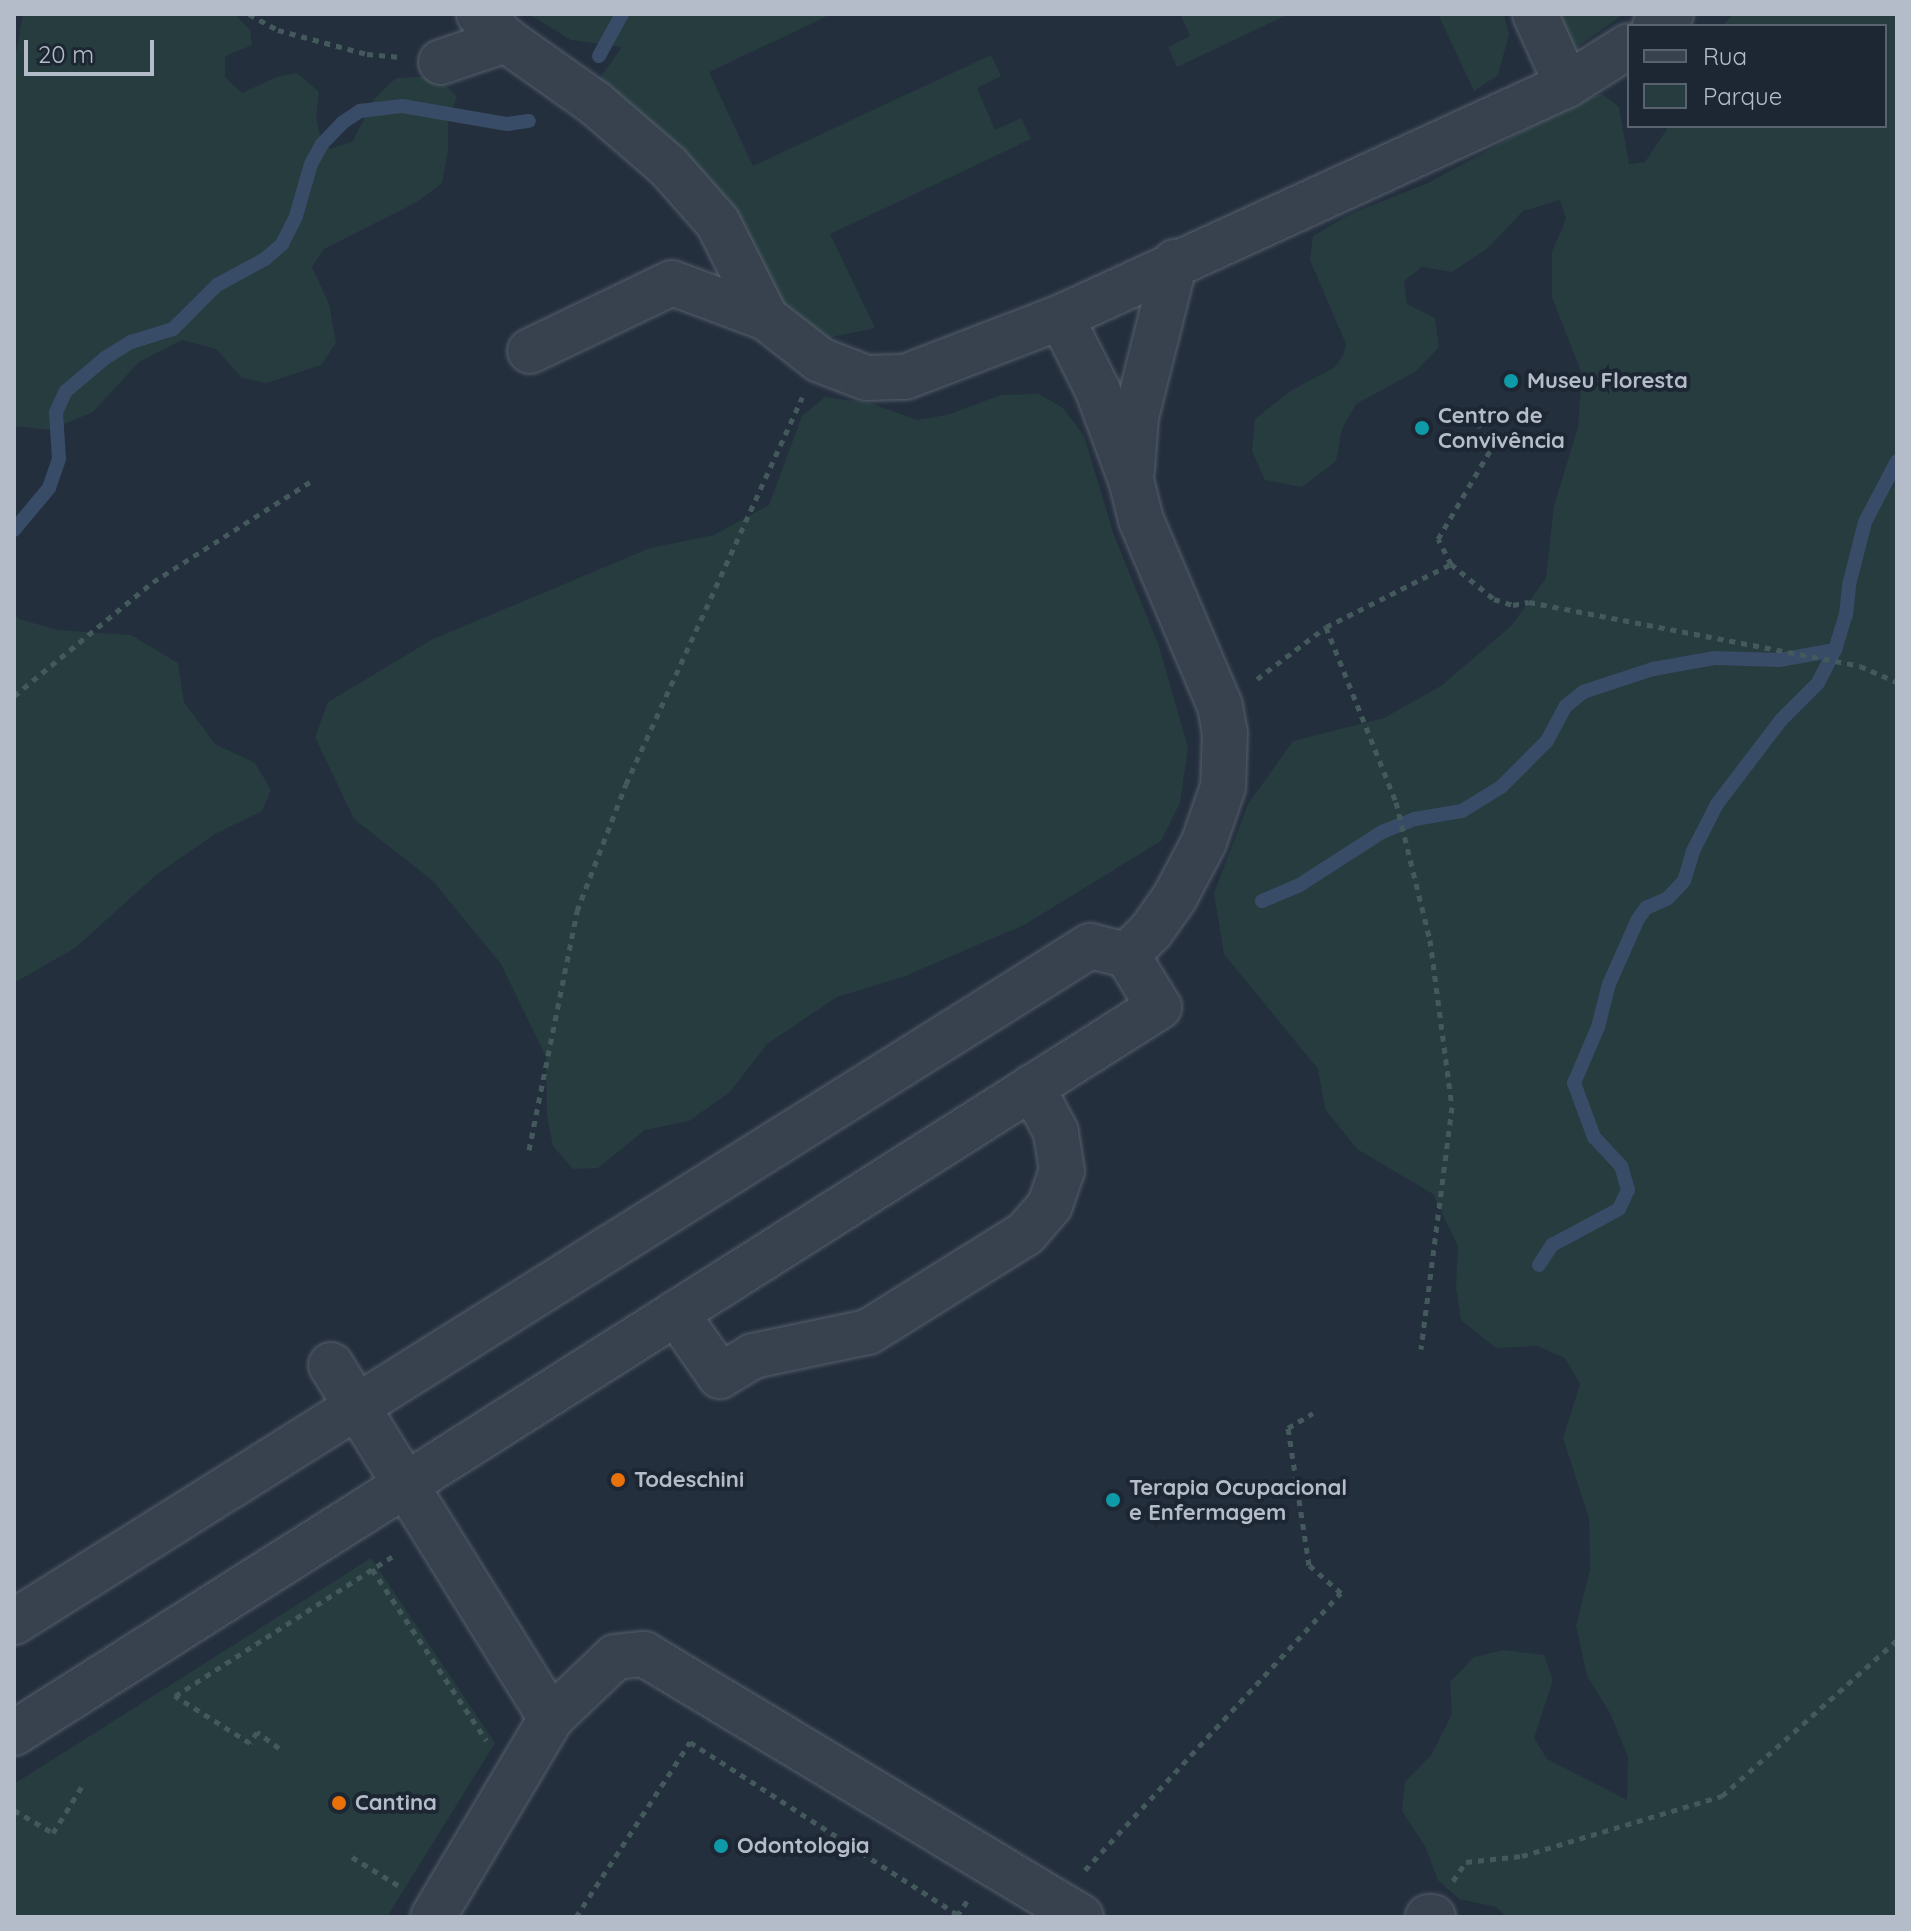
<!DOCTYPE html>
<meta charset="utf-8">
<style>
body{margin:0}
#map{position:relative;width:1911px;height:1931px;overflow:hidden;background:#242f3e;font-family:Quicksand,sans-serif}
div>[style]{position:absolute}
[style*='--x']{left:calc(var(--x)*1px);top:calc(var(--y)*1px);width:calc(var(--w)*1px);rotate:calc(var(--a)*1deg)}
.green>*{inset:0;background:#263c3f}
.stream>*{height:14px;margin:-7px;padding:0 7px;transform-origin:7px;border-radius:7px;background:#394c67}
.path>*{height:5px;margin-top:-2.5px;transform-origin:0;background:repeating-linear-gradient(90deg,#44595c 0 6px,transparent 0 12px)}
.roads{filter:drop-shadow(0 0 2px #565f6c) drop-shadow(0 0 2px #565f6c)}
.minor>*{height:44px;margin:-22px;padding:0 22px;transform-origin:22px;border-radius:22px;background:#38414e}
.dots>*{width:22px;height:22px;translate:-50% -50%;box-sizing:border-box;border:4px solid #1d2633;border-radius:50%}
span{translate:-50% -50%;white-space:nowrap;text-align:center;line-height:1.15;-webkit-text-stroke:8px #1d2633;paint-order:stroke}
.poi-label{font-size:22px;color:#b4bcc9;font-weight:700}
.left{translate:0 -50%;text-align:left}
.frame{position:absolute;inset:0;border:16px solid #b4bcc9;pointer-events:none}
.legend{position:absolute;left:1627px;top:24px;width:260px;height:104px;box-sizing:border-box;background:#1d2633;border:2px solid #59626f;margin:0;padding:10px 14px;list-style:none;font-size:24px;color:#b4bcc9}
.legend li{display:flex;align-items:center;gap:16px;height:40px}
.legend b{width:40px;border:2px solid #59626f}
.scale{position:absolute;left:24px;top:40px;width:130px;height:36px;box-sizing:border-box;border:4px solid #b4bcc9;border-top:0;padding-left:10px;font-size:24px;line-height:28px;white-space:nowrap;color:#b4bcc9;-webkit-text-stroke:6px #1d2633;paint-order:stroke}
</style>
<div id="map">
<div class="green">
<div style="clip-path:polygon(23px 14px,235px 14px,250px 30px,252px 45px,225px 56px,225px 77px,242px 93px,277px 77px,297px 73px,319px 92px,316px 117px,321px 141px,330px 149px,353px 141px,374px 99px,396px 78px,437px 76px,457px 97px,448px 121px,448px 150px,442px 183px,417px 202px,324px 249px,312px 267px,329px 304px,336px 343px,321px 365px,267px 383px,242px 378px,216px 349px,182px 340px,139px 362px,93px 412px,50px 430px,14px 426px,14px 64px)"></div>
<div style="clip-path:polygon(529px 14px,832px 14px,709px 72px,753px 166px,991px 55px,1001px 76px,977px 88px,995px 130px,1021px 118px,1031px 139px,830px 234px,875px 328px,817px 340px,772px 302px,597px 82px,622px 47px,571px 40px)"></div>
<div style="clip-path:polygon(1180px 14px,1289px 14px,1177px 67px,1168px 47px,1190px 36px)"></div>
<div style="clip-path:polygon(1438px 14px,1504px 14px,1509px 34px,1498px 75px,1474px 91px)"></div>
<div style="clip-path:polygon(1551px 14px,1624px 14px,1570px 52px)"></div>
<div style="clip-path:polygon(1733px 14px,1897px 14px,1897px 1917px,1507px 1917px,1496px 1907px,1459px 1899px,1438px 1880px,1425px 1846px,1402px 1811px,1405px 1782px,1432px 1754px,1452px 1714px,1450px 1682px,1474px 1657px,1504px 1650px,1544px 1655px,1553px 1680px,1534px 1738px,1547px 1759px,1627px 1800px,1628px 1757px,1610px 1713px,1587px 1676px,1576px 1626px,1590px 1569px,1589px 1518px,1563px 1438px,1580px 1384px,1565px 1358px,1537px 1346px,1496px 1348px,1461px 1320px,1456px 1287px,1458px 1246px,1433px 1194px,1357px 1149px,1325px 1109px,1318px 1069px,1224px 954px,1214px 893px,1248px 804px,1293px 741px,1384px 718px,1441px 686px,1511px 626px,1546px 578px,1554px 506px,1578px 427px,1582px 374px,1552px 297px,1552px 252px,1566px 219px,1560px 200px,1523px 211px,1488px 248px,1452px 272px,1422px 267px,1404px 281px,1407px 304px,1435px 318px,1439px 347px,1415px 372px,1356px 404px,1342px 429px,1336px 461px,1302px 487px,1265px 480px,1252px 451px,1255px 419px,1292px 390px,1334px 368px,1343px 356px,1346px 344px,1310px 260px,1313px 236px,1350px 214px,1428px 183px,1580px 100px,1602px 94px,1619px 107px,1629px 164px,1645px 162px,1669px 126px,1885px 126px,1885px 26px,1722px 26px)"></div>
<div style="clip-path:polygon(1039px 394px,1063px 408px,1084px 436px,1114px 535px,1159px 646px,1188px 748px,1180px 803px,1161px 841px,1024px 925px,903px 977px,837px 997px,767px 1044px,730px 1092px,689px 1121px,645px 1130px,598px 1168px,573px 1169px,553px 1146px,547px 1115px,546px 1057px,501px 964px,433px 881px,354px 819px,315px 737px,328px 702px,431px 640px,650px 548px,714px 535px,769px 505px,802px 416px,825px 397px,870px 403px,917px 420px,947px 415px,1001px 395px)"></div>
<div style="clip-path:polygon(14px 614px,19px 619px,58px 630px,131px 635px,178px 663px,184px 702px,215px 744px,255px 763px,271px 790px,262px 811px,215px 834px,156px 875px,75px 948px,14px 983px)"></div>
<div style="clip-path:polygon(371px 1558px,495px 1743px,387px 1917px,14px 1917px,14px 1784px)"></div>
</div>
<div class="stream">
<div style="--x:599;--y:56;--w:48;--a:-61.3"></div>
<div style="--x:14;--y:530;--w:55;--a:-50.2"></div>
<div style="--x:49;--y:488;--w:31;--a:-71"></div>
<div style="--x:59;--y:459;--w:47;--a:-93.7"></div>
<div style="--x:56;--y:412;--w:23;--a:-65"></div>
<div style="--x:66;--y:391;--w:51;--a:-40.2"></div>
<div style="--x:105;--y:358;--w:31;--a:-32"></div>
<div style="--x:131;--y:342;--w:44;--a:-17.2"></div>
<div style="--x:173;--y:329;--w:62;--a:-45"></div>
<div style="--x:217;--y:285;--w:55;--a:-28.4"></div>
<div style="--x:265;--y:259;--w:23;--a:-41"></div>
<div style="--x:282;--y:244;--w:31;--a:-63"></div>
<div style="--x:296;--y:216;--w:54;--a:-73.9"></div>
<div style="--x:311;--y:164;--w:23;--a:-61"></div>
<div style="--x:322;--y:144;--w:29;--a:-46"></div>
<div style="--x:342;--y:123;--w:22;--a:-34"></div>
<div style="--x:360;--y:111;--w:42;--a:-6.8"></div>
<div style="--x:402;--y:106;--w:107;--a:9.7"></div>
<div style="--x:507;--y:124;--w:22;--a:-8"></div>
<div style="--x:1262;--y:901;--w:39;--a:-23"></div>
<div style="--x:1298;--y:886;--w:100;--a:-32.7"></div>
<div style="--x:1382;--y:832;--w:35;--a:-22"></div>
<div style="--x:1415;--y:819;--w:48;--a:-9.7"></div>
<div style="--x:1462;--y:811;--w:46;--a:-31.6"></div>
<div style="--x:1501;--y:787;--w:65;--a:-45"></div>
<div style="--x:1547;--y:741;--w:40;--a:-62"></div>
<div style="--x:1566;--y:706;--w:22;--a:-39"></div>
<div style="--x:1583;--y:692;--w:74;--a:-18.2"></div>
<div style="--x:1653;--y:669;--w:62;--a:-10.2"></div>
<div style="--x:1714;--y:658;--w:65;--a:1.8"></div>
<div style="--x:1779;--y:660;--w:57;--a:-10.1"></div>
<div style="--x:1539;--y:1265;--w:24;--a:-57"></div>
<div style="--x:1552;--y:1245;--w:76;--a:-28.2"></div>
<div style="--x:1619;--y:1209;--w:21;--a:-65"></div>
<div style="--x:1628;--y:1190;--w:25;--a:-106"></div>
<div style="--x:1621;--y:1166;--w:40;--a:-133"></div>
<div style="--x:1594;--y:1137;--w:58;--a:-110.3"></div>
<div style="--x:1574;--y:1083;--w:61;--a:-66.8"></div>
<div style="--x:1598;--y:1027;--w:44;--a:-75.7"></div>
<div style="--x:1609;--y:984;--w:71;--a:-66"></div>
<div style="--x:1638;--y:919;--w:14;--a:-54"></div>
<div style="--x:1646;--y:908;--w:24;--a:-24"></div>
<div style="--x:1668;--y:898;--w:23;--a:-47"></div>
<div style="--x:1684;--y:881;--w:31;--a:-73"></div>
<div style="--x:1693;--y:851;--w:53;--a:-62.9"></div>
<div style="--x:1717;--y:804;--w:106;--a:-52.7"></div>
<div style="--x:1781;--y:720;--w:52;--a:-45"></div>
<div style="--x:1818;--y:683;--w:37;--a:-63"></div>
<div style="--x:1835;--y:650;--w:37;--a:-73"></div>
<div style="--x:1846;--y:615;--w:30;--a:-84"></div>
<div style="--x:1849;--y:585;--w:65;--a:-75.7"></div>
<div style="--x:1865;--y:522;--w:69;--a:-62.3"></div>
</div>
<div class="path">
<div style="--x:249;--y:14;--w:33;--a:29"></div>
<div style="--x:278;--y:30;--w:92;--a:15.1"></div>
<div style="--x:367;--y:54;--w:34;--a:5"></div>
<div style="--x:1451;--y:564;--w:28;--a:-117"></div>
<div style="--x:1438;--y:539;--w:104;--a:-59.5"></div>
<div style="--x:1491;--y:449;--w:25;--a:-117"></div>
<div style="--x:1326;--y:627;--w:188;--a:68.2"></div>
<div style="--x:1396;--y:802;--w:142;--a:76.2"></div>
<div style="--x:1430;--y:940;--w:168;--a:82.5"></div>
<div style="--x:1452;--y:1107;--w:244;--a:97.3"></div>
<div style="--x:1257;--y:679;--w:86;--a:-37"></div>
<div style="--x:1326;--y:627;--w:140;--a:-26.7"></div>
<div style="--x:1451;--y:564;--w:55;--a:39.1"></div>
<div style="--x:1494;--y:599;--w:20;--a:18"></div>
<div style="--x:1513;--y:605;--w:16;--a:-11"></div>
<div style="--x:1529;--y:602;--w:337;--a:10.9"></div>
<div style="--x:1860;--y:666;--w:40;--a:23.4"></div>
<div style="--x:14;--y:696;--w:180;--a:-39.4"></div>
<div style="--x:153;--y:582;--w:190;--a:-32.5"></div>
<div style="--x:529;--y:1150;--w:244;--a:-78.6"></div>
<div style="--x:577;--y:911;--w:136;--a:-68.9"></div>
<div style="--x:626;--y:784;--w:425;--a:-65.5"></div>
<div style="--x:372;--y:1569;--w:206;--a:56.3"></div>
<div style="--x:279;--y:1748;--w:27;--a:-144"></div>
<div style="--x:257;--y:1732;--w:13;--a:122"></div>
<div style="--x:250;--y:1743;--w:89;--a:-147.9"></div>
<div style="--x:175;--y:1696;--w:263;--a:-32.7"></div>
<div style="--x:14;--y:1810;--w:45;--a:30.5"></div>
<div style="--x:53;--y:1833;--w:59;--a:-58.2"></div>
<div style="--x:352;--y:1857;--w:57;--a:31.5"></div>
<div style="--x:1085;--y:1870;--w:377;--a:-47.3"></div>
<div style="--x:1341;--y:1593;--w:43;--a:-138.8"></div>
<div style="--x:1309;--y:1565;--w:139;--a:-98.7"></div>
<div style="--x:1288;--y:1428;--w:29;--a:-31"></div>
<div style="--x:1453;--y:1881;--w:23;--a:-56"></div>
<div style="--x:1466;--y:1862;--w:56;--a:-6.1"></div>
<div style="--x:1522;--y:1856;--w:209;--a:-16.7"></div>
<div style="--x:1722;--y:1796;--w:234;--a:-41.7"></div>
<div style="--x:957;--y:1916;--w:22;--a:-56"></div>
<div style="--x:576;--y:1917;--w:209;--a:-56.9"></div>
<div style="--x:690;--y:1742;--w:319;--a:32.8"></div>
</div>
<div class="roads">
<div class="minor">
<div style="--x:479;--y:14;--w:37;--a:44"></div>
<div style="--x:506;--y:40;--w:109;--a:35.3"></div>
<div style="--x:595;--y:103;--w:96;--a:40.8"></div>
<div style="--x:668;--y:166;--w:76;--a:48.7"></div>
<div style="--x:718;--y:223;--w:106;--a:63.2"></div>
<div style="--x:1535;--y:14;--w:78;--a:65.7"></div>
<div style="--x:1655;--y:26;--w:20;--a:-37"></div>
<div style="--x:441;--y:62;--w:69;--a:-18.7"></div>
<div style="--x:1061;--y:317;--w:83;--a:63.4"></div>
<div style="--x:1098;--y:391;--w:95;--a:69.7"></div>
<div style="--x:1131;--y:480;--w:41;--a:76"></div>
<div style="--x:1141;--y:520;--w:202;--a:67"></div>
<div style="--x:1220;--y:706;--w:27;--a:80"></div>
<div style="--x:1225;--y:733;--w:54;--a:92.1"></div>
<div style="--x:1223;--y:787;--w:58;--a:109.1"></div>
<div style="--x:1204;--y:842;--w:62;--a:117.8"></div>
<div style="--x:1175;--y:897;--w:42;--a:125.2"></div>
<div style="--x:1151;--y:931;--w:34;--a:135"></div>
<div style="--x:530;--y:351;--w:157;--a:-25.6"></div>
<div style="--x:672;--y:283;--w:100;--a:20.4"></div>
<div style="--x:766;--y:318;--w:68;--a:37.9"></div>
<div style="--x:820;--y:360;--w:50;--a:21"></div>
<div style="--x:867;--y:378;--w:38;--a:-2"></div>
<div style="--x:905;--y:377;--w:167;--a:-21"></div>
<div style="--x:1061;--y:317;--w:557;--a:-24.63"></div>
<div style="--x:1567;--y:85;--w:73;--a:-32.2"></div>
<div style="--x:1132;--y:470;--w:53;--a:-85.7"></div>
<div style="--x:1136;--y:417;--w:160;--a:-75.9"></div>
<div style="--x:676;--y:1313;--w:77;--a:55.1"></div>
<div style="--x:720;--y:1376;--w:39;--a:-31"></div>
<div style="--x:753;--y:1356;--w:117;--a:-11.8"></div>
<div style="--x:868;--y:1332;--w:185;--a:-32"></div>
<div style="--x:1025;--y:1234;--w:38;--a:-49"></div>
<div style="--x:1050;--y:1205;--w:36;--a:-71"></div>
<div style="--x:1062;--y:1171;--w:39;--a:-99"></div>
<div style="--x:1056;--y:1132;--w:51;--a:-118.1"></div>
<div style="--x:331;--y:1365;--w:416;--a:58.1"></div>
<div style="--x:14;--y:1622;--w:1271;--a:-32.14"></div>
<div style="--x:1090;--y:946;--w:38;--a:14"></div>
<div style="--x:1127;--y:955;--w:61;--a:58.4"></div>
<div style="--x:1159;--y:1007;--w:1356;--a:147.62"></div>
<div style="--x:433;--y:1917;--w:231;--a:-59.3"></div>
<div style="--x:551;--y:1718;--w:88;--a:-43.6"></div>
<div style="--x:615;--y:1657;--w:29;--a:-6"></div>
<div style="--x:644;--y:1654;--w:510;--a:31.04"></div>
<div style="--x:1428;--y:1917;--w:5;--a:0"></div>
</div>
</div>
<div class="dots">
<div style="left:1511px;top:381px;background:#0f9aa8"></div>
<div style="left:1422px;top:428px;background:#0f9aa8"></div>
<div style="left:618px;top:1480px;background:#e8710a"></div>
<div style="left:1113px;top:1500px;background:#0f9aa8"></div>
<div style="left:339px;top:1803px;background:#e8710a"></div>
<div style="left:721px;top:1846px;background:#0f9aa8"></div>
</div>
<div class="poi-label">
<span class="left" style="left:1527px;top:381px">Museu Floresta</span>
<span class="left" style="left:1438px;top:428px">Centro de<br>Convivência</span>
<span class="left" style="left:634px;top:1480px">Todeschini</span>
<span class="left" style="left:1129px;top:1500px">Terapia Ocupacional<br>e Enfermagem</span>
<span class="left" style="left:355px;top:1803px">Cantina</span>
<span class="left" style="left:737px;top:1846px">Odontologia</span>
</div>
<div class="frame"></div>
<ul class="legend">
<li><b style="height:10px;background:#38414e"></b>Rua</li>
<li><b style="height:22px;background:#263c3f"></b>Parque</li>
</ul>
<div class="scale">20 m</div>
</div>
